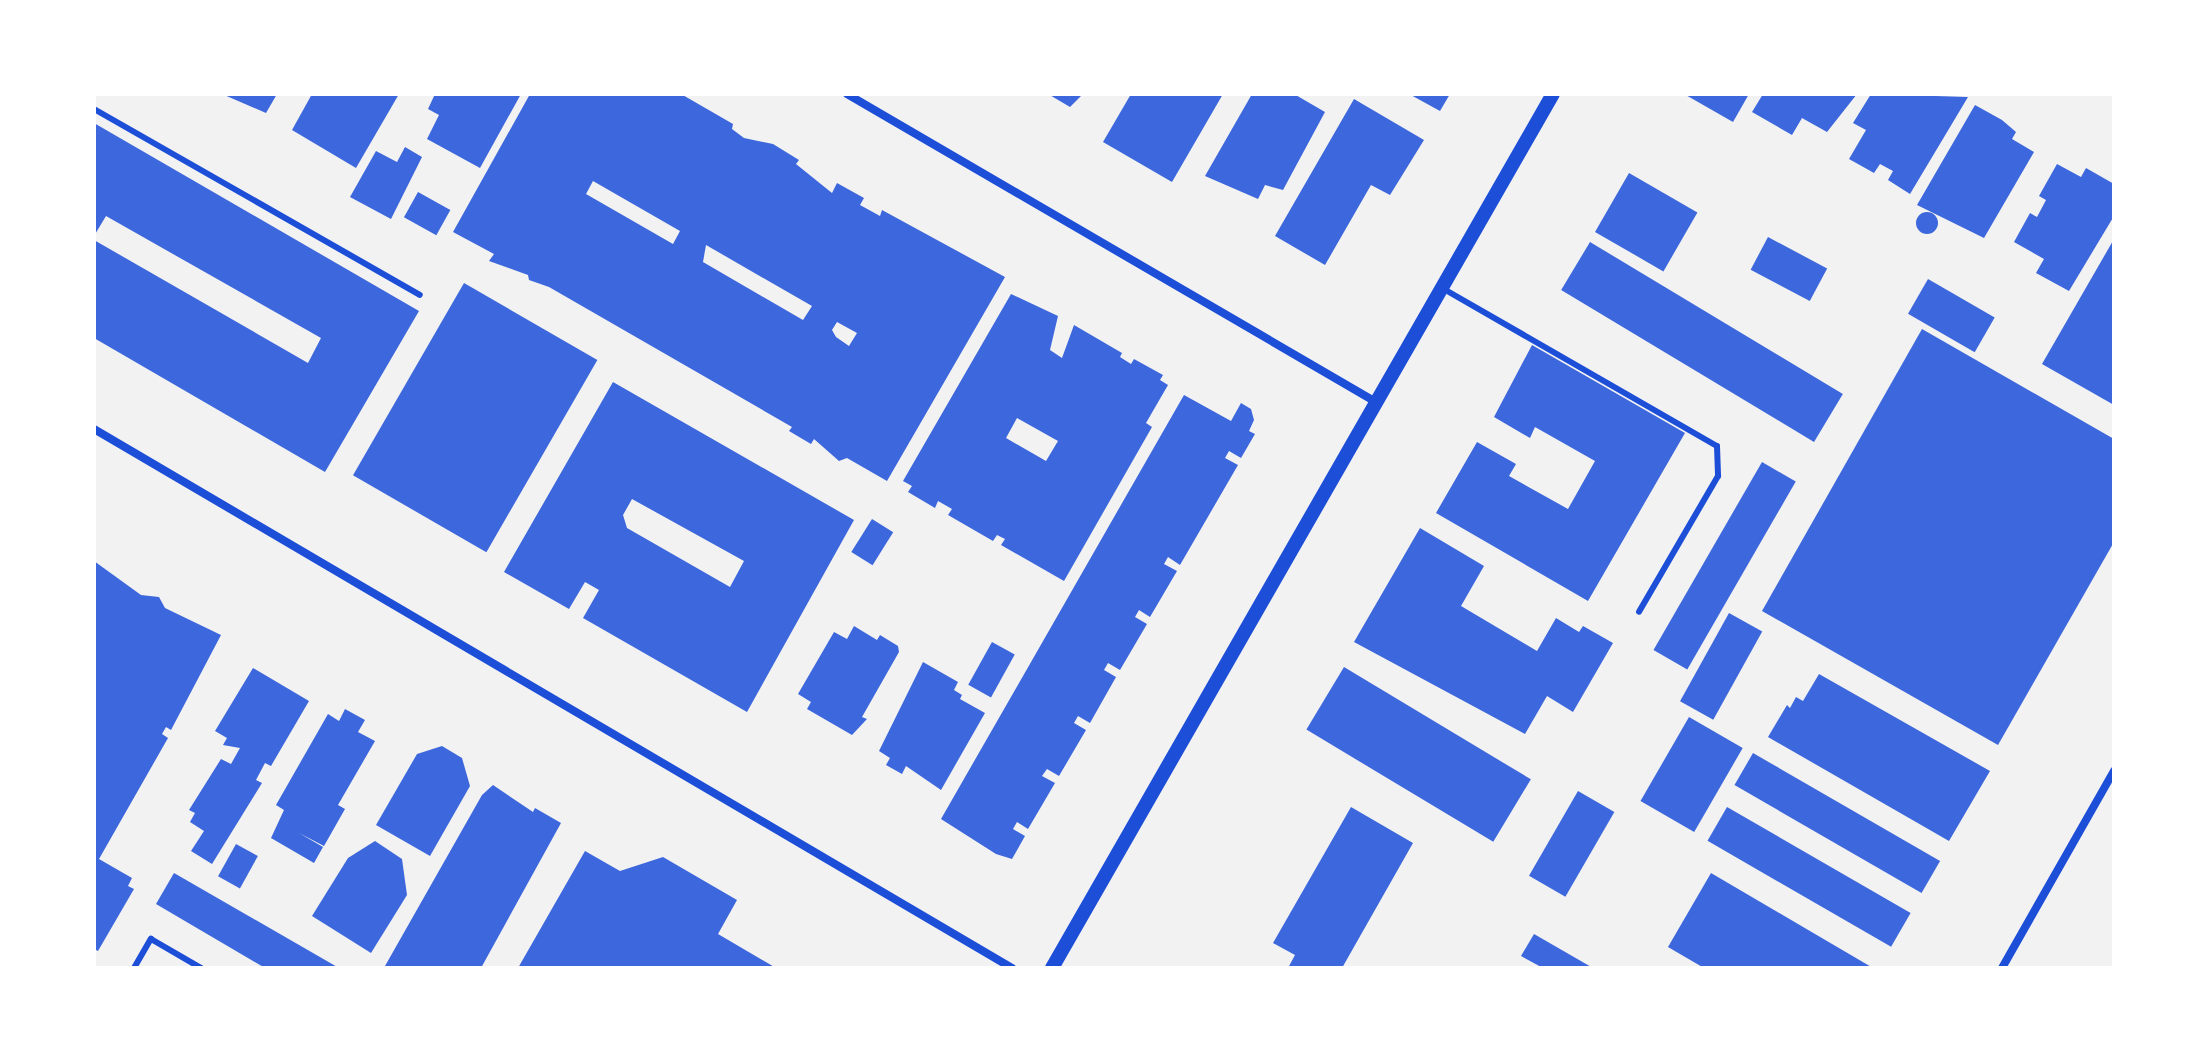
<!DOCTYPE html>
<style>
body{margin:0}
#map{position:relative;width:2208px;height:1062px;overflow:hidden;background:#f2f2f2;font-family:Mulish,sans-serif}
div>[style]{position:absolute}
[style*='--x']{left:calc(var(--x)*1px);top:calc(var(--y)*1px);width:calc(var(--w)*1px);rotate:calc(var(--a)*1deg)}
.building>*{inset:0;background:#3d67dc;transform-origin:0 0}
.round{border-radius:50%}
.service>*{height:6px;margin:-3px;padding:0 3px;transform-origin:3px;border-radius:3px;background:#1d4ed8}
.minor>*{height:8px;margin:-4px;padding:0 4px;transform-origin:4px;border-radius:4px;background:#1d4ed8}
.tertiary>*{height:14px;margin:-7px;padding:0 7px;transform-origin:7px;border-radius:7px;background:#1d4ed8}
span{translate:-50% -50%;white-space:nowrap;text-align:center;line-height:1.15;-webkit-text-stroke:7px #fff;paint-order:stroke}
.frame{position:absolute;inset:0;border:96px solid #fff;pointer-events:none}
</style>
<div id="map">
<div class="building">
<div style="clip-path:polygon(222px 94px,277px 94px,266px 113px)"></div>
<div style="clip-path:polygon(312px 94px,399px 94px,356px 168px,292px 130px)"></div>
<div style="clip-path:polygon(435px 94px,521px 94px,480px 168px,427px 139px,439px 115px,428px 109px)"></div>
<div style="clip-path:polygon(evenodd,530px 94px,681px 94px,733px 124px,732px 129px,744px 138px,773px 144px,799px 160px,796px 164px,832px 193px,837px 183px,864px 198px,860px 205px,880px 216px,882px 210px,1005px 277px,887px 481px,847px 458px,839px 461px,814px 439px,811px 444px,789px 431px,792px 427px,549px 287px,529px 280px,528px 275px,489px 261px,494px 254px,453px 232px,530px 94px,593px 181px,680px 231px,673px 244px,586px 194px,593px 181px,530px 94px,706px 245px,812px 306px,803px 320px,703px 262px,706px 245px,530px 94px,837px 322px,857px 333px,849px 346px,836px 337px,832px 330px,837px 322px)"></div>
<div style="clip-path:polygon(1048px 94px,1076px 94px,1081px 96px,1070px 107px)"></div>
<div style="clip-path:polygon(1131px 94px,1223px 94px,1172px 182px,1103px 142px)"></div>
<div style="clip-path:polygon(1252px 94px,1294px 94px,1325px 112px,1283px 190px,1265px 185px,1258px 199px,1205px 176px)"></div>
<div style="clip-path:polygon(1409px 94px,1450px 94px,1440px 111px)"></div>
<div style="clip-path:polygon(1684px 94px,1749px 94px,1733px 122px)"></div>
<div style="clip-path:polygon(1763px 94px,1857px 94px,1827px 132px,1802px 118px,1792px 135px,1752px 112px)"></div>
<div style="clip-path:polygon(1871px 94px,1968px 97px,1910px 194px,1888px 180px,1893px 171px,1880px 164px,1874px 173px,1849px 159px,1866px 130px,1853px 123px)"></div>
<div style="clip-path:polygon(1354px 99px,1424px 140px,1390px 195px,1371px 185px,1325px 265px,1275px 236px)"></div>
<div style="clip-path:polygon(1975px 105px,2002px 120px,2016px 132px,2012px 139px,2034px 152px,1984px 238px,1917px 205px)"></div>
<div style="clip-path:polygon(94px 123px,419px 311px,325px 472px,94px 338px,94px 240px,308px 363px,321px 338px,106px 216px,94px 236px)"></div>
<div style="clip-path:polygon(405px 147px,422px 157px,391px 219px,350px 197px,376px 151px,397px 162px)"></div>
<div style="clip-path:polygon(2057px 164px,2081px 177px,2086px 168px,2114px 184px,2114px 216px,2069px 291px,2036px 273px,2044px 259px,2014px 242px,2030px 213px,2037px 217px,2046px 200px,2039px 196px)"></div>
<div style="left:1629px;top:173px;width:79px;height:68px;rotate:30deg"></div>
<div style="left:418px;top:192px;width:37px;height:29px;rotate:29deg"></div>
<div class="round" style="left:1916px;top:212px;width:22px;height:22px"></div>
<div style="left:1768px;top:237px;width:67px;height:37px;rotate:28deg"></div>
<div style="clip-path:polygon(2114px 239px,2114px 405px,2042px 364px)"></div>
<div style="left:1590px;top:242px;width:295px;height:56px;rotate:31deg"></div>
<div style="left:1928px;top:279px;width:77px;height:40px;rotate:30deg"></div>
<div style="left:464px;top:283px;width:154px;height:222px;rotate:30deg"></div>
<div style="clip-path:polygon(evenodd,1011px 294px,1058px 316px,1050px 350px,1062px 358px,1074px 325px,1122px 353px,1120px 357px,1131px 364px,1134px 359px,1163px 375px,1160px 380px,1168px 385px,1146px 423px,1152px 427px,1064px 581px,1001px 545px,1005px 539px,997px 535px,993px 541px,948px 515px,952px 509px,938px 501px,935px 508px,908px 492px,912px 486px,903px 481px,1011px 294px,1017px 418px,1058px 441px,1046px 461px,1006px 438px,1017px 418px)"></div>
<div style="clip-path:polygon(1922px 329px,2114px 439px,2114px 542px,1998px 745px,1762px 611px)"></div>
<div style="clip-path:polygon(1532px 345px,1685px 433px,1588px 601px,1436px 513px,1477px 442px,1516px 464px,1509px 476px,1568px 509px,1595px 461px,1535px 427px,1530px 438px,1494px 417px)"></div>
<div style="clip-path:polygon(evenodd,613px 382px,854px 520px,747px 712px,583px 618px,599px 590px,585px 582px,569px 609px,504px 572px,613px 382px,632px 499px,744px 561px,730px 587px,627px 528px,623px 515px,632px 499px)"></div>
<div style="clip-path:polygon(1184px 395px,1231px 421px,1241px 403px,1251px 409px,1254px 420px,1249px 431px,1255px 434px,1241px 458px,1229px 451px,1225px 458px,1238px 465px,1180px 565px,1168px 557px,1164px 564px,1177px 571px,1150px 617px,1139px 610px,1135px 617px,1147px 624px,1120px 670px,1108px 663px,1104px 670px,1116px 677px,1090px 723px,1078px 716px,1074px 723px,1086px 730px,1059px 776px,1047px 769px,1042px 776px,1055px 783px,1028px 829px,1017px 822px,1013px 829px,1025px 836px,1012px 859px,996px 854px,941px 819px)"></div>
<div style="left:1762px;top:462px;width:39px;height:217px;rotate:30deg"></div>
<div style="left:872px;top:519px;width:25px;height:39px;rotate:32deg"></div>
<div style="clip-path:polygon(1420px 528px,1484px 566px,1461px 606px,1537px 651px,1556px 618px,1579px 632px,1583px 626px,1613px 643px,1573px 712px,1547px 696px,1525px 734px,1354px 642px)"></div>
<div style="clip-path:polygon(94px 561px,141px 595px,159px 597px,165px 608px,221px 635px,171px 730px,166px 727px,162px 734px,168px 738px,99px 859px,132px 878px,128px 886px,134px 889px,98px 951px,94px 949px)"></div>
<div style="left:1729px;top:613px;width:38px;height:101px;rotate:29deg"></div>
<div style="clip-path:polygon(854px 626px,877px 640px,880px 635px,898px 646px,899px 652px,862px 717px,867px 719px,852px 735px,807px 709px,811px 702px,798px 694px,834px 632px,847px 639px)"></div>
<div style="left:992px;top:642px;width:26px;height:49px;rotate:29deg"></div>
<div style="clip-path:polygon(923px 662px,958px 682px,954px 690px,962px 695px,960px 699px,985px 713px,941px 790px,906px 766px,902px 774px,886px 765px,890px 758px,879px 751px)"></div>
<div style="left:1344px;top:667px;width:218px;height:73px;rotate:31deg"></div>
<div style="clip-path:polygon(253px 668px,309px 701px,271px 766px,265px 763px,256px 780px,262px 783px,212px 864px,191px 851px,204px 831px,190px 822px,195px 813px,189px 810px,221px 759px,231px 764px,240px 748px,223px 745px,227px 738px,215px 731px)"></div>
<div style="clip-path:polygon(1819px 674px,1990px 771px,1949px 841px,1768px 737px,1787px 705px,1790px 708px,1796px 697px,1803px 701px)"></div>
<div style="clip-path:polygon(345px 709px,365px 720px,358px 732px,375px 741px,338px 805px,345px 809px,324px 846px,299px 833px,323px 847px,314px 863px,271px 838px,284px 810px,276px 805px,328px 714px,339px 721px)"></div>
<div style="left:1689px;top:717px;width:62px;height:97px;rotate:30deg"></div>
<div style="clip-path:polygon(442px 746px,462px 758px,470px 786px,430px 856px,376px 825px,417px 754px)"></div>
<div style="left:1753px;top:753px;width:216px;height:37px;rotate:30deg"></div>
<div style="clip-path:polygon(493px 785px,533px 812px,535px 808px,561px 823px,481px 968px,385px 966px,482px 795px)"></div>
<div style="left:1578px;top:791px;width:42px;height:98px;rotate:30deg"></div>
<div style="clip-path:polygon(1351px 807px,1413px 843px,1342px 968px,1288px 968px,1295px 955px,1273px 943px)"></div>
<div style="left:1727px;top:807px;width:212px;height:39px;rotate:30deg"></div>
<div style="clip-path:polygon(375px 841px,402px 859px,407px 895px,371px 953px,312px 916px,348px 858px)"></div>
<div style="left:236px;top:844px;width:25px;height:37px;rotate:29deg"></div>
<div style="clip-path:polygon(585px 851px,620px 871px,663px 857px,737px 900px,718px 934px,776px 968px,518px 968px)"></div>
<div style="clip-path:polygon(174px 873px,339px 968px,265px 968px,156px 904px)"></div>
<div style="clip-path:polygon(1711px 873px,1873px 968px,1704px 968px,1668px 947px)"></div>
<div style="clip-path:polygon(1534px 934px,1593px 968px,1543px 968px,1521px 956px)"></div>
</div>
<div class="service">
<div style="--x:94;--y:109;--w:375;--a:29.7"></div>
<div style="--x:1442;--y:288;--w:317;--a:29.9"></div>
<div style="--x:1717;--y:446;--w:30;--a:88"></div>
<div style="--x:1718;--y:476;--w:157;--a:120.2"></div>
<div style="--x:134;--y:968;--w:34;--a:-60"></div>
<div style="--x:151;--y:939;--w:58;--a:30.1"></div>
</div>
<div class="minor">
<div style="--x:847;--y:94;--w:612;--a:30.21"></div>
<div style="--x:94;--y:429;--w:1065;--a:30.42"></div>
<div style="--x:2002;--y:968;--w:227;--a:-60.4"></div>
</div>
<div class="tertiary">
<div style="--x:1052;--y:968;--w:1007;--a:-60.18"></div>
</div>
<div class="frame"></div>
</div>
